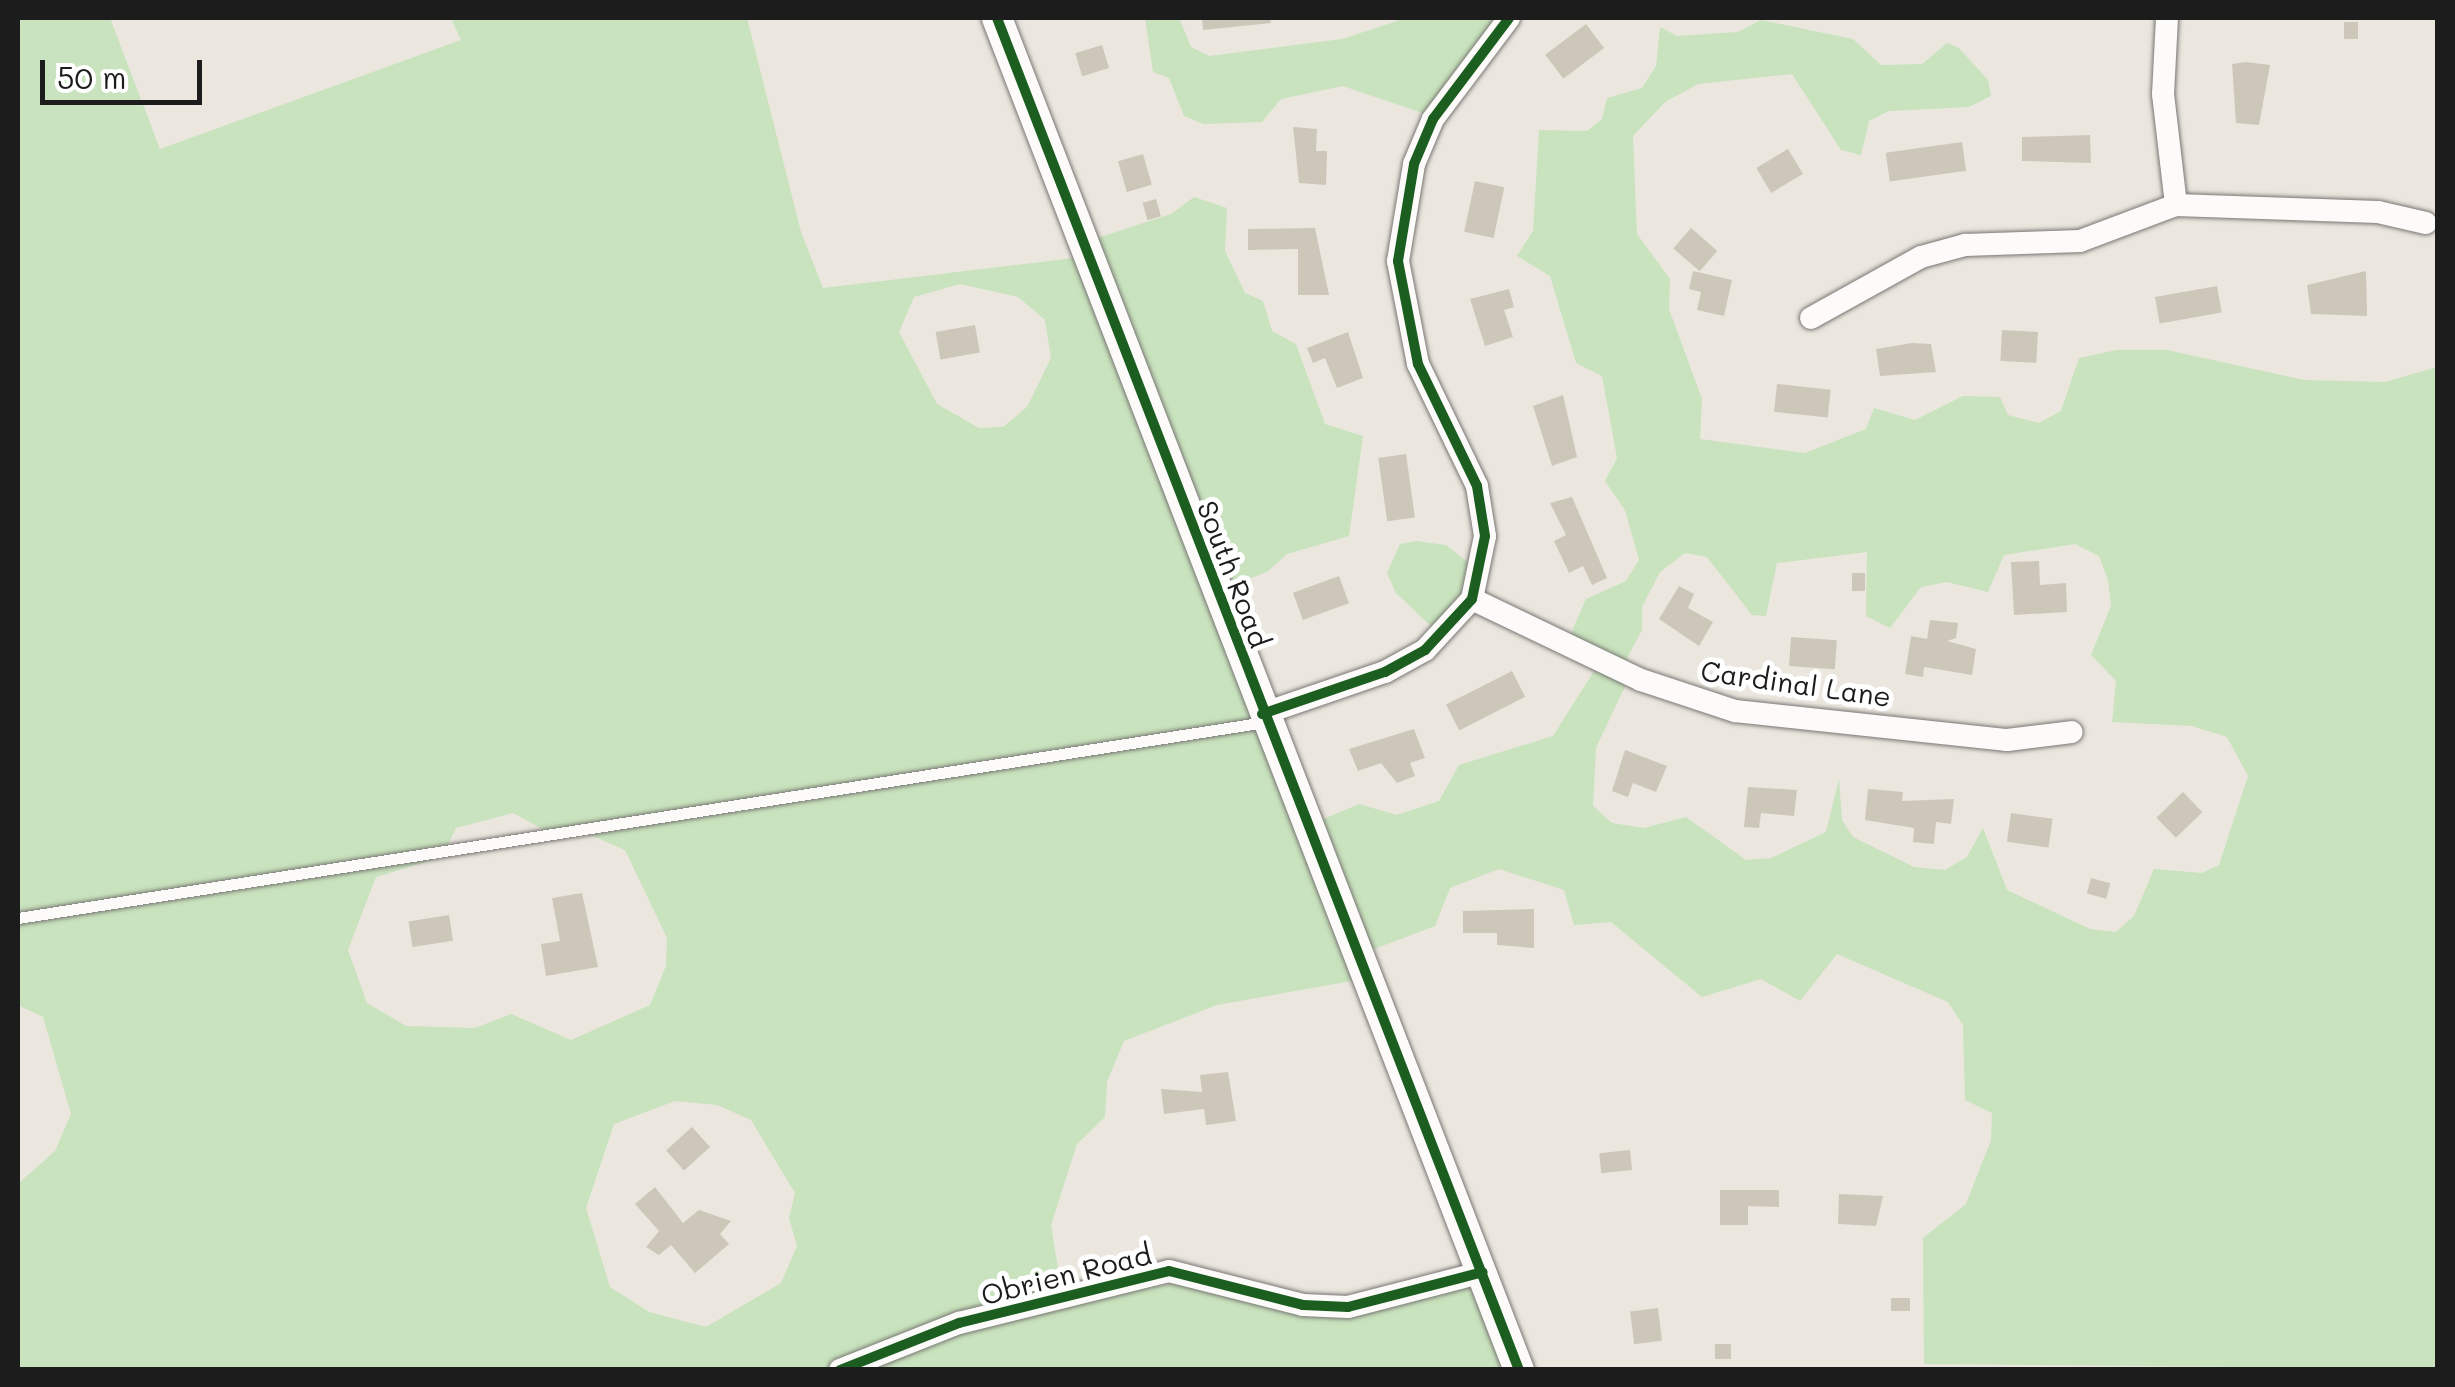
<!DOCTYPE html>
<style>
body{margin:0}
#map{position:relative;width:2455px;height:1387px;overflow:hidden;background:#ebe7df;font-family:Mali,sans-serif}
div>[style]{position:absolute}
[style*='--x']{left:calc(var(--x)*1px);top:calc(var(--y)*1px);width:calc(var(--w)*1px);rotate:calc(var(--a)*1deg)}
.green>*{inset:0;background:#c8e3bd}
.building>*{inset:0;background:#cdc7ba;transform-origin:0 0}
.roads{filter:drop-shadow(0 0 2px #797774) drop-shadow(0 0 2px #797774)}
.lane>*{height:11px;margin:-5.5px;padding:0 5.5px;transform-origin:5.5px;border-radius:5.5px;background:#fcfbfa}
.street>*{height:22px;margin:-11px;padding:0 11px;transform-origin:11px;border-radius:11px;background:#fcfbfa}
.secondary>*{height:30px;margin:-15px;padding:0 15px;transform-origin:15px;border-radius:15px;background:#fcfbfa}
.cycleway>*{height:10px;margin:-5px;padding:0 5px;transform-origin:5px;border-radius:5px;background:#1b5e20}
span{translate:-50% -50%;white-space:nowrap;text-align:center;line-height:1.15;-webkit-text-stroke:10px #fff;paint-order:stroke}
.street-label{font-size:28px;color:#1c1c1c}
.frame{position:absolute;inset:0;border:20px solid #1c1c1c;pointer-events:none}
.scale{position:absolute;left:40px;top:60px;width:162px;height:45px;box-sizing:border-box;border:5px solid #1c1c1c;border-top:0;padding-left:12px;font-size:30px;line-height:35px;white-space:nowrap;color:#1c1c1c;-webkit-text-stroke:8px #fff;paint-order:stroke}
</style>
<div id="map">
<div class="green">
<div style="clip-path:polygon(evenodd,18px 18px,110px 18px,160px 149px,461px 40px,451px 18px,747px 18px,801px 232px,823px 288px,1066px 259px,1084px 254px,1088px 241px,1171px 214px,1194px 197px,1227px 208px,1225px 251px,1245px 293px,1263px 301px,1272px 331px,1296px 344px,1325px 424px,1363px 436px,1349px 536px,1287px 554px,1267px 572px,1225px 588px,1312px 824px,1359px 804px,1397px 815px,1439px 801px,1459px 765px,1553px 736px,1596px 668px,1567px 642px,1586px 599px,1626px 581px,1639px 560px,1625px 510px,1605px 481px,1617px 458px,1602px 376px,1576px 363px,1550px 276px,1517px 256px,1533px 231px,1539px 130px,1587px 131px,1602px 119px,1607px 98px,1642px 88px,1656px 66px,1660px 27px,1677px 36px,1738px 32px,1761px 20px,1853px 39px,1881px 65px,1922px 64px,1947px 43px,1959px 48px,1988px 80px,1991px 96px,1969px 107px,1889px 111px,1869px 121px,1861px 155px,1841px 150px,1792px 74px,1698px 84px,1665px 102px,1633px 136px,1637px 234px,1670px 279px,1669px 309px,1702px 399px,1700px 439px,1805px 453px,1866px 429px,1874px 408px,1915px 420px,1963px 396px,2000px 397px,2008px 415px,2039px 423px,2061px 411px,2079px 358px,2117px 350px,2167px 350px,2304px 380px,2385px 382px,2437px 367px,2437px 1369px,1924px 1364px,1923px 1238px,1966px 1204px,1991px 1140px,1992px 1113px,1965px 1100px,1963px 1025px,1948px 1002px,1837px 954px,1800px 1001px,1761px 979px,1702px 997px,1611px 922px,1574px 925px,1564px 890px,1499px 869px,1450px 888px,1435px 926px,1361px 954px,1368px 978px,1217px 1005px,1124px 1041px,1107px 1082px,1105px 1117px,1077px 1144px,1051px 1225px,1063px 1299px,1192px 1281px,1302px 1314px,1481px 1269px,1523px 1369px,18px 1369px,18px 1184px,55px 1151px,71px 1114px,43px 1017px,18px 1005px,18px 18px,960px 284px,1018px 297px,1045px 320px,1051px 358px,1027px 407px,1003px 427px,979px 428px,937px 404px,899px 332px,914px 297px,960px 284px,18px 18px,2075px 544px,2099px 556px,2108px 580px,2111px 606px,2091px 655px,2116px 681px,2112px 722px,2192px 726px,2227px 737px,2248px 776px,2219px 865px,2202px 873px,2154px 869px,2134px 916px,2116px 932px,2090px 929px,2007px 890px,1983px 828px,1967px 857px,1945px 870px,1914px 867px,1853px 837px,1842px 820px,1839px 779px,1826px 832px,1771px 858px,1746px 860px,1686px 817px,1644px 828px,1612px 823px,1593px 806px,1596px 748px,1626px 684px,1620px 671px,1642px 630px,1642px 607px,1660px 572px,1685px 553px,1707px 557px,1752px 615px,1766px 616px,1777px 563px,1867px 552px,1866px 616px,1890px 628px,1921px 587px,1947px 582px,1988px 592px,2004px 555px,2075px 544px,18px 18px,513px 813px,559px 838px,588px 834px,625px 850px,667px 938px,666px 966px,650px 1005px,571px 1040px,511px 1014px,475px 1028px,406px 1026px,367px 1003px,348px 950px,376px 877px,442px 857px,456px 828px,513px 813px,18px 18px,675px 1101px,717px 1105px,751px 1120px,795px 1193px,789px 1218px,797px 1246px,781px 1283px,706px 1327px,649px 1312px,610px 1287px,586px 1208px,614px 1124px,675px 1101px)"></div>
<div style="clip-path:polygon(1145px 18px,1179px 18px,1191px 47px,1209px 56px,1342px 39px,1406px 18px,1510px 18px,1431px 116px,1343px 86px,1281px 99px,1262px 122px,1204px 124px,1184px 116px,1169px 78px,1153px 72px)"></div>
<div style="clip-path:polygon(1416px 541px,1446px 545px,1480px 572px,1436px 631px,1396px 593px,1387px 573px,1400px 544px)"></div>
</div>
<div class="building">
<div style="clip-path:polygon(1202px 18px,1270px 18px,1271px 23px,1203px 30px)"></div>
<div style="left:2344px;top:22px;width:14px;height:17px"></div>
<div style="left:1586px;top:24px;width:30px;height:51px;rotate:53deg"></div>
<div style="left:1102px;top:45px;width:24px;height:28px;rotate:73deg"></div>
<div style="clip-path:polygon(2246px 62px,2270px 65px,2259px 125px,2236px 123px,2232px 64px)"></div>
<div style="clip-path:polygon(1293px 127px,1317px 129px,1316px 151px,1327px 151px,1326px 185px,1299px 183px)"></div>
<div style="clip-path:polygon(2090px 135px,2091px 163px,2022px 161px,2022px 137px)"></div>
<div style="left:1962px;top:142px;width:29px;height:77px;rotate:82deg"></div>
<div style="left:1788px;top:149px;width:29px;height:37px;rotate:59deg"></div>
<div style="left:1143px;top:154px;width:32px;height:26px;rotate:74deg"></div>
<div style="left:1475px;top:181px;width:30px;height:52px;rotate:12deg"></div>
<div style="left:1156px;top:199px;width:18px;height:14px;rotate:74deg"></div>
<div style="clip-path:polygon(1315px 228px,1329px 295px,1298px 295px,1298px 249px,1248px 250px,1248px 229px)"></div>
<div style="left:1691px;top:228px;width:35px;height:27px;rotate:41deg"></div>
<div style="clip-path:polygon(1693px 271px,1732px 280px,1724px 316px,1697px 310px,1701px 292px,1689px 289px)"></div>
<div style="clip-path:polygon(2366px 271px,2367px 316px,2311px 314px,2307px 285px)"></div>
<div style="left:2217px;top:286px;width:27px;height:63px;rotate:80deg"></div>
<div style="clip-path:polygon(1509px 289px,1514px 307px,1504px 310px,1513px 337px,1485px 346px,1470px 299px)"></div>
<div style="left:975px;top:325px;width:28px;height:40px;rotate:80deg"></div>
<div style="left:2002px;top:330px;width:36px;height:31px;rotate:3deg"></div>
<div style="clip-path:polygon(1348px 332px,1363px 378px,1337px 388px,1325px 358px,1313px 363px,1307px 348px)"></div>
<div style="clip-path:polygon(1912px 343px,1931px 344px,1936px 372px,1880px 376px,1876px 349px)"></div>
<div style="left:1777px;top:384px;width:54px;height:28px;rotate:6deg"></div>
<div style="clip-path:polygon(1563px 395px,1577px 457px,1552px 466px,1533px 406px)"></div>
<div style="left:1406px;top:454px;width:64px;height:28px;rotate:82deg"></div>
<div style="clip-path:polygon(1572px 497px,1607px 578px,1592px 585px,1583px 566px,1569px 573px,1554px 541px,1566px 535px,1550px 503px)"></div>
<div style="clip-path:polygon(2039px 561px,2040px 585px,2066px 583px,2067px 612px,2014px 615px,2011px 562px)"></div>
<div style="left:1852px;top:573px;width:13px;height:18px"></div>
<div style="left:1339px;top:576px;width:29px;height:49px;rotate:70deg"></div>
<div style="clip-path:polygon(1679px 586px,1694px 594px,1688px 608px,1713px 622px,1699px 646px,1659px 619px)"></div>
<div style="clip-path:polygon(1930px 620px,1958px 623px,1956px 638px,1947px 641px,1976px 649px,1972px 675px,1924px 667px,1923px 677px,1905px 674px,1911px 636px,1927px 639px)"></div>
<div style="left:1791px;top:637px;width:46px;height:29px;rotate:4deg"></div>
<div style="left:1512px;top:671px;width:29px;height:74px;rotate:63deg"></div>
<div style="clip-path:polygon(1414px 729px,1425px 758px,1410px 763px,1415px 776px,1397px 783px,1381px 763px,1358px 771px,1349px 749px)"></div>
<div style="clip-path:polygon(1625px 750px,1667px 766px,1656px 792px,1633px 783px,1628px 797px,1612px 791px)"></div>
<div style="clip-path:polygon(1748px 787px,1797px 790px,1794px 816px,1761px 813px,1759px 828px,1744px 827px)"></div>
<div style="clip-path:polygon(1868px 789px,1903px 792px,1902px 801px,1954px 799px,1951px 824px,1936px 822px,1934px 844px,1913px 842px,1914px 828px,1865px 820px)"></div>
<div style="left:2183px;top:792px;width:28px;height:37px;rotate:46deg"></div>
<div style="left:2011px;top:813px;width:42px;height:29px;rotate:8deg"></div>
<div style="left:2091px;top:878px;width:20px;height:16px;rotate:15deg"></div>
<div style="clip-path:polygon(582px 893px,598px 967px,546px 976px,541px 944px,560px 941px,552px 898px)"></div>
<div style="clip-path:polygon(1534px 909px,1534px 948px,1497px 945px,1497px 933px,1463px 933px,1463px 911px)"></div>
<div style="left:449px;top:915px;width:26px;height:41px;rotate:81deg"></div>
<div style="clip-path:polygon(1228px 1072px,1236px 1121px,1206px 1125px,1204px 1109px,1164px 1114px,1161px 1089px,1202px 1092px,1200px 1075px)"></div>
<div style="left:692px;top:1127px;width:27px;height:35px;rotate:48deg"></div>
<div style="left:1630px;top:1150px;width:20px;height:31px;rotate:84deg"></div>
<div style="clip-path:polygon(655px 1187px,683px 1223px,699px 1210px,731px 1221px,720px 1234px,729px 1244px,695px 1273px,671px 1245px,659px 1255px,646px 1247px,659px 1231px,635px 1204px)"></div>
<div style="clip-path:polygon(1720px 1190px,1779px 1190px,1779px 1207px,1748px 1206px,1748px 1225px,1720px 1225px)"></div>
<div style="clip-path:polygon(1839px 1194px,1883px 1196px,1876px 1226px,1838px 1224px)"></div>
<div style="left:1891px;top:1298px;width:19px;height:13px"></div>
<div style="left:1658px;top:1308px;width:33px;height:28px;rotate:83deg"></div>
<div style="left:1715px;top:1344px;width:16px;height:15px"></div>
</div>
<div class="roads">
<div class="lane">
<div style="--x:18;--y:918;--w:1263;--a:-8.93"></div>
</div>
<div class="street">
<div style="--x:2167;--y:18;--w:76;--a:93"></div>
<div style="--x:2163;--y:94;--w:112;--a:83.3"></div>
<div style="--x:1811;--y:318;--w:126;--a:-29"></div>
<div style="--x:1921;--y:257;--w:46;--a:-15.3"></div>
<div style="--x:1965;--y:245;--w:115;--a:-2"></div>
<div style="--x:2080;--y:241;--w:103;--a:-20.6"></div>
<div style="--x:2176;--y:205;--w:202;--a:2"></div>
<div style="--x:2378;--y:212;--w:49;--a:12.9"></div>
<div style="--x:1472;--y:599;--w:187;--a:25.6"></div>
<div style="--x:1641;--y:680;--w:99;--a:18.3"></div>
<div style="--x:1735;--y:711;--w:274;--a:6.1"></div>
<div style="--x:2007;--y:740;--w:65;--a:-7"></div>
<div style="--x:1262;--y:714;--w:130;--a:-18.9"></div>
<div style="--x:1385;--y:672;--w:46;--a:-28.8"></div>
<div style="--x:1425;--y:650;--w:69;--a:-47.3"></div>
<div style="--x:1472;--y:599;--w:64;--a:-78.3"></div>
<div style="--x:1485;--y:536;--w:51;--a:-99.1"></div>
<div style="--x:1477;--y:486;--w:136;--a:-115.8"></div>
<div style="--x:1418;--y:364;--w:105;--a:-101"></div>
<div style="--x:1398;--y:261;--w:98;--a:-80.6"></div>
<div style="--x:1414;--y:164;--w:49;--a:-67.1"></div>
<div style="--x:1433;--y:119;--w:126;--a:-53"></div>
<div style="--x:840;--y:1370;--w:128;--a:-21.6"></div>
<div style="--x:959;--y:1323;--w:216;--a:-13.9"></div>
<div style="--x:1169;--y:1271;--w:138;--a:14.2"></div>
<div style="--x:1303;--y:1305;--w:45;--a:2.5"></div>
<div style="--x:1348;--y:1307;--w:139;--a:-14.5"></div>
</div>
<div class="secondary">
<div style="--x:997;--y:18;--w:1449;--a:68.89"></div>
</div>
</div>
<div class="cycleway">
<div style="--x:997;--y:18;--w:1449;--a:68.89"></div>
<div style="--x:1262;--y:714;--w:130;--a:-18.9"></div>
<div style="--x:1385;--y:672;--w:46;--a:-28.8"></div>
<div style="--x:1425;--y:650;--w:69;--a:-47.3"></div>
<div style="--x:1472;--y:599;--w:64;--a:-78.3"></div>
<div style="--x:1485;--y:536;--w:51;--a:-99.1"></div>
<div style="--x:1477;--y:486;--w:136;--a:-115.8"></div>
<div style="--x:1418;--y:364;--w:105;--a:-101"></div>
<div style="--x:1398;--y:261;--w:98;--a:-80.6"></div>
<div style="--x:1414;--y:164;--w:49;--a:-67.1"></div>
<div style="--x:1433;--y:119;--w:126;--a:-53"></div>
<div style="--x:840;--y:1370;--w:128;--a:-21.6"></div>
<div style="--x:959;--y:1323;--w:216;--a:-13.9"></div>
<div style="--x:1169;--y:1271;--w:138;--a:14.2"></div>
<div style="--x:1303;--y:1305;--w:45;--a:2.5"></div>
<div style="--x:1348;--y:1307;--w:139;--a:-14.5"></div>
</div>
<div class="street-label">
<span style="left:1234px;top:574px;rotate:69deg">South Road</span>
<span style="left:1796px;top:683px;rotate:8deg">Cardinal Lane</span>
<span style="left:1066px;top:1274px;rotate:-14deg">Obrien Road</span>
</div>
<div class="frame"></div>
<div class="scale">50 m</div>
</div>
